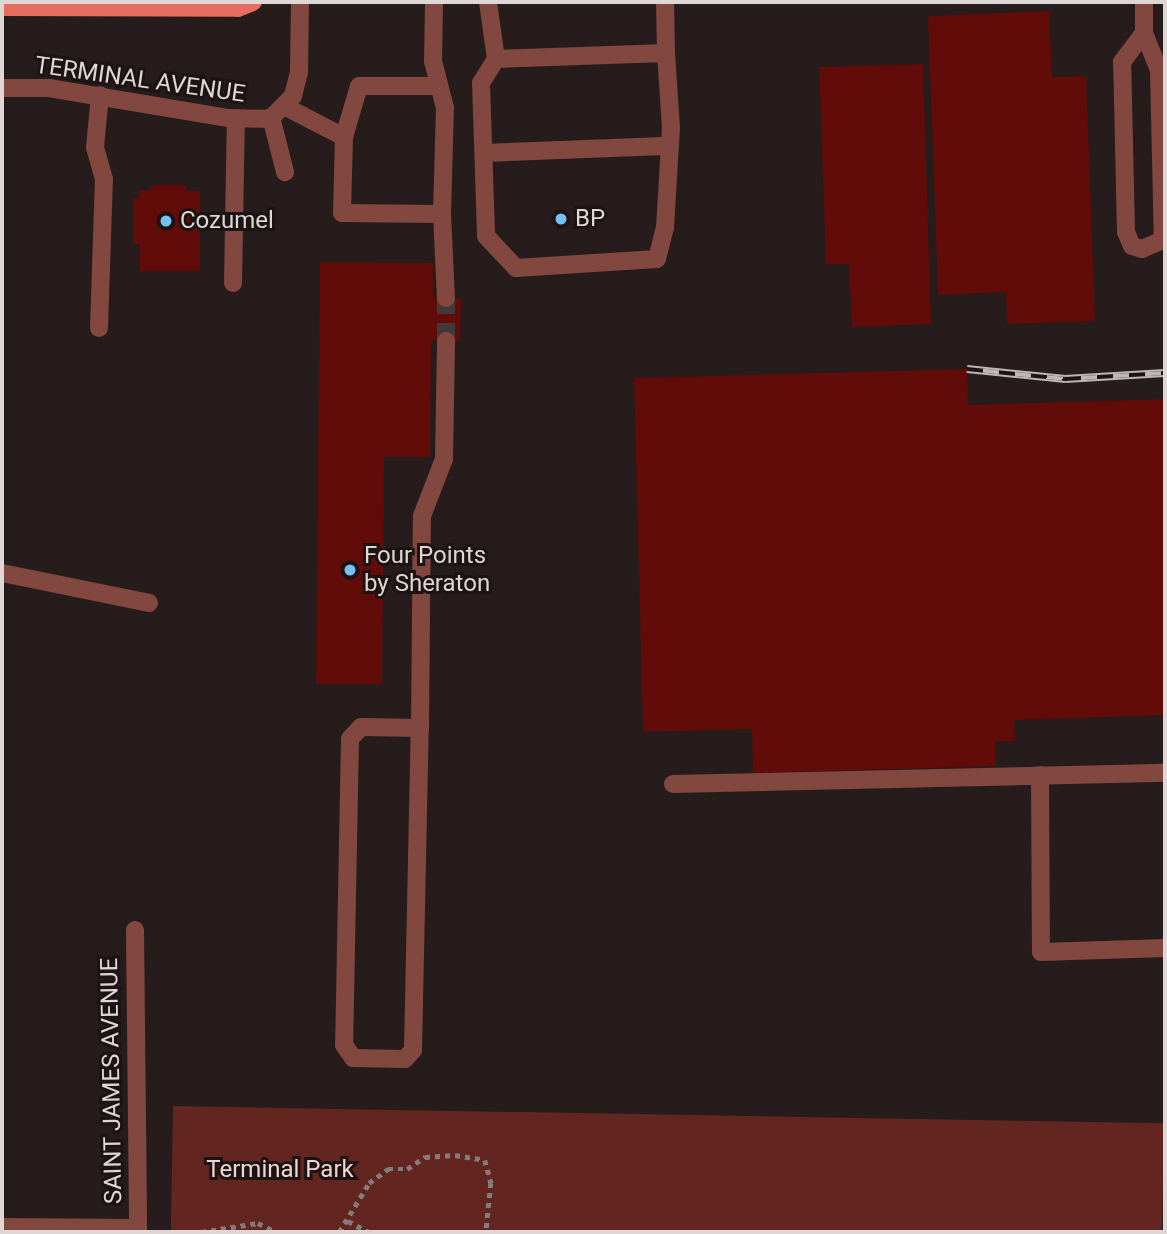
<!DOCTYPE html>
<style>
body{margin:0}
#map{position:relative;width:1167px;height:1234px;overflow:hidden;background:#251c1b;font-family:Roboto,sans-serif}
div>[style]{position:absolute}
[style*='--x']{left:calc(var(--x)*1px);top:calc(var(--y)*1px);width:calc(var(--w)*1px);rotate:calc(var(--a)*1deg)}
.green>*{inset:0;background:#63251f;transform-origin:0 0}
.building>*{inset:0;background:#610c09}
.minor-tunnel>*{height:18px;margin-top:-9px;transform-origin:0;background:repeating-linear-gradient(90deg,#413837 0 18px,transparent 0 27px)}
.path>*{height:4.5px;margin-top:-2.25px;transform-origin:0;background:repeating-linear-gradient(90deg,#847c7b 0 5px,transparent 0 10px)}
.minor>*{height:18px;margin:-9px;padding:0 9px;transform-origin:9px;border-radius:9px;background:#824840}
.major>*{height:18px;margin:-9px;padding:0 9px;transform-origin:9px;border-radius:9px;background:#e56d5f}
.rail>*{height:8px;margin-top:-4px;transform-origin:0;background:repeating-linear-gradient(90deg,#1c1312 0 16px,#beb6b5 0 32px);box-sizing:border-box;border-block:2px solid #beb6b5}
.dots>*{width:19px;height:19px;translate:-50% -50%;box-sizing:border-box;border:4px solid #1c1312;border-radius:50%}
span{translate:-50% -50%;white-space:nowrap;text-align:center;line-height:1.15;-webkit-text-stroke:6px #1c1312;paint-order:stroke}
.street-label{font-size:24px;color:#ded7d6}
.poi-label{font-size:24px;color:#ded7d6}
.left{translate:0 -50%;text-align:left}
.park-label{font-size:24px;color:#f0d6d2}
.frame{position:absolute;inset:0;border:4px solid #ded7d6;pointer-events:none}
</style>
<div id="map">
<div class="green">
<div style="left:173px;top:1106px;width:991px;height:126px;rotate:1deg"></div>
</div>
<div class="building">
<div style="clip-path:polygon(1049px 11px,1052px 77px,1086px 76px,1095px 321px,1007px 324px,1006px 292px,938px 295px,928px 16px)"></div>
<div style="clip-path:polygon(923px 64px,931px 324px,852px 327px,849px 264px,826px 264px,819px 67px)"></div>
<div style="clip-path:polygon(151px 185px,186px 185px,186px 191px,200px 191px,200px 271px,140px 271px,140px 244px,133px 244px,133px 198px,139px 198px,139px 190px,151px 190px)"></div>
<div style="clip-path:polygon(320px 262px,433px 263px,433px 298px,461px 299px,460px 341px,431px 340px,430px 457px,384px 457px,382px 684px,316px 684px)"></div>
<div style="clip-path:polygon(967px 369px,968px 405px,1165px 399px,1165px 715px,1014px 720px,1015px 741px,995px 741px,996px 766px,753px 773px,752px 729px,643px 732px,634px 378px)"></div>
</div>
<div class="minor-tunnel">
<div style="--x:446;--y:341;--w:43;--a:-90"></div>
</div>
<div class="path">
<div style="--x:348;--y:1221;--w:24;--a:28"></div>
<div style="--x:201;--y:1232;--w:58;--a:-9"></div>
<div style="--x:258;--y:1223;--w:20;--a:27"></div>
<div style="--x:339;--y:1232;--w:57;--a:-58.5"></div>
<div style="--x:369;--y:1183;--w:24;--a:-36"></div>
<div style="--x:388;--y:1169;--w:19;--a:0"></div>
<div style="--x:407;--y:1169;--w:22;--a:-34"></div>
<div style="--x:425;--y:1157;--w:30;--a:-4"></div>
<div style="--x:455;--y:1155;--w:30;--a:9"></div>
<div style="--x:485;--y:1160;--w:24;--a:75"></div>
<div style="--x:491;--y:1183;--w:49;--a:95.8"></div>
</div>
<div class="minor">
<div style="--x:488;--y:2;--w:58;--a:82"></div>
<div style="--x:496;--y:59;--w:170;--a:-2"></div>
<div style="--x:666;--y:53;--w:51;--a:-91.1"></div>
<div style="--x:1144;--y:2;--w:31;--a:90"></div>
<div style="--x:1144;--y:33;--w:40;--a:68"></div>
<div style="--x:1159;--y:70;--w:170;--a:88.7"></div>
<div style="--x:1163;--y:240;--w:23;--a:157"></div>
<div style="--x:1142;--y:249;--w:10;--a:-163"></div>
<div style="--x:1132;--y:246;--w:15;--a:-113"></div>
<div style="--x:1126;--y:232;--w:170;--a:-91.3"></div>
<div style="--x:1122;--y:62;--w:36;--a:-53"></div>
<div style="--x:496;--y:59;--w:28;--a:122"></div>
<div style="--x:481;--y:83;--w:153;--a:88.1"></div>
<div style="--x:486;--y:236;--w:44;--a:46.8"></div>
<div style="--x:516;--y:268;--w:141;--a:-3.7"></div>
<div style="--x:657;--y:259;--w:32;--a:-76"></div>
<div style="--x:665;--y:228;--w:100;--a:-86.6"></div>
<div style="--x:671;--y:128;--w:75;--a:-93.8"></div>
<div style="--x:2;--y:88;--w:47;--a:0"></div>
<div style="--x:49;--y:88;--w:182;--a:9.5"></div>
<div style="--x:229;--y:118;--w:41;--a:1.4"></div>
<div style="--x:270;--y:119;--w:33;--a:-45"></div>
<div style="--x:293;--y:96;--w:25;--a:-76"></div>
<div style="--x:299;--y:72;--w:70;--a:-89.2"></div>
<div style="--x:284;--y:106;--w:68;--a:27.3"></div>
<div style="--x:344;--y:137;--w:76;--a:91.5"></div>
<div style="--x:342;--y:213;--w:100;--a:0.6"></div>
<div style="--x:442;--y:214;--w:106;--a:-88.4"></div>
<div style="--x:445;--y:108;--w:49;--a:-104.3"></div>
<div style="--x:433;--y:61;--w:59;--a:-89"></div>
<div style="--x:271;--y:117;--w:57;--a:75.7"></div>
<div style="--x:344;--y:137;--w:53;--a:-73.6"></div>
<div style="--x:359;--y:86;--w:80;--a:0"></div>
<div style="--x:484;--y:153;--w:186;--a:-2.2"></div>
<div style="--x:442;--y:214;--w:84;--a:87.3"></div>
<div style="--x:233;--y:283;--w:164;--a:-89"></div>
<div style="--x:99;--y:328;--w:149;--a:-88.1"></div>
<div style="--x:104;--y:179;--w:33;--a:-106"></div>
<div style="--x:95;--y:147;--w:52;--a:-84.5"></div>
<div style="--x:2;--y:573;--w:150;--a:11.5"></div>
<div style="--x:420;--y:728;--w:59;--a:-179"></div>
<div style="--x:361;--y:727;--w:16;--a:133"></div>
<div style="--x:350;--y:739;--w:306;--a:91.1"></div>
<div style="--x:344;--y:1045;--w:16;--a:55"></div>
<div style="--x:353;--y:1058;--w:52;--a:1.1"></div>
<div style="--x:405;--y:1059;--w:12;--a:-48"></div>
<div style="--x:413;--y:1050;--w:322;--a:-88.8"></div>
<div style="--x:420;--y:728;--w:212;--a:-89.5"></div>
<div style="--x:422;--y:516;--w:61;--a:-68.9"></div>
<div style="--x:444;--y:459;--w:118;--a:-89"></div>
<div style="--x:1040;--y:775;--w:177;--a:89.7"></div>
<div style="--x:1041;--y:952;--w:124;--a:-1.8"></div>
<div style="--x:673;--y:784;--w:492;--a:-1.3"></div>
<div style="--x:135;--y:930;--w:302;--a:89.4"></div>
<div style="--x:2;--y:1227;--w:136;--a:0.4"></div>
</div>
<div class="major">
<div style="--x:2;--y:7;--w:236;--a:0.2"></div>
<div style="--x:238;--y:8;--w:16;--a:-22"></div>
</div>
<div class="rail">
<div style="--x:967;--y:369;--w:99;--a:5.8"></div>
<div style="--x:1065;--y:379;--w:100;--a:-3.4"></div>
</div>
<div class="dots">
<div style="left:561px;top:219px;background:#75c0f6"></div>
<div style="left:166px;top:221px;background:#75c0f6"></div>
<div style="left:350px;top:570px;background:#75c0f6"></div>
</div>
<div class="street-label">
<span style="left:140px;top:80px;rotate:8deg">TERMINAL AVENUE</span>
<span style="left:112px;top:1081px;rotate:-91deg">SAINT JAMES AVENUE</span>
</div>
<div class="poi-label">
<span class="left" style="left:575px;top:219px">BP</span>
<span class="left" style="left:180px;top:221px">Cozumel</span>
<span class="left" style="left:364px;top:570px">Four Points<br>by Sheraton</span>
</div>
<div class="park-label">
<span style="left:280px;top:1170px">Terminal Park</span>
</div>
<div class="frame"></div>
</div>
